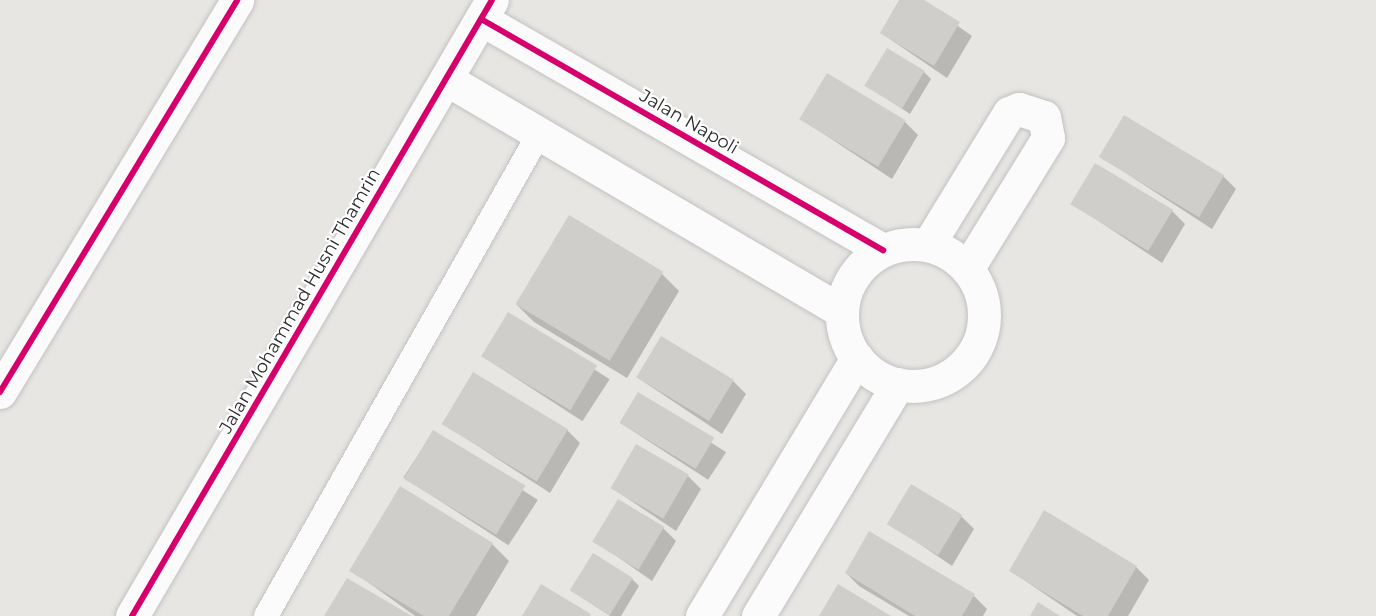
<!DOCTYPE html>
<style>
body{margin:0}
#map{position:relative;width:1376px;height:616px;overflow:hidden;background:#e8e6e2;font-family:Montserrat,sans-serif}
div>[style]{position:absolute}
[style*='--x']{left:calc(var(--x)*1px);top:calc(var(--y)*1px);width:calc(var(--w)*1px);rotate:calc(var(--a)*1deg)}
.shadow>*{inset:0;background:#0003;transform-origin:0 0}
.building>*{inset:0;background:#d0cecb;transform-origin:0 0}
.roads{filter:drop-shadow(0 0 2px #c2c2c2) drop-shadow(0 0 2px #c2c2c2)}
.service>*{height:24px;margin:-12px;padding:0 12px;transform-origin:12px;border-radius:12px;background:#fcfbfb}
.minor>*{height:33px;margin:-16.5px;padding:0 16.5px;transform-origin:16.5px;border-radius:16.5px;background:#fcfbfb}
.minor>.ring{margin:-16.5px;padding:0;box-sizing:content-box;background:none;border:33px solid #fcfbfb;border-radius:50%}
.tertiary>*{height:33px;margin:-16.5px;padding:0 16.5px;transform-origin:16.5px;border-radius:16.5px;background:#fcfbfb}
.cycleway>*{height:6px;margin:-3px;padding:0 3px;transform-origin:3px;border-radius:3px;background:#d6006c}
span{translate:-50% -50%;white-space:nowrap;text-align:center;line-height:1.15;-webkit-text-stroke:4.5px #fff;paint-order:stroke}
.street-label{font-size:18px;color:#2b2b2b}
</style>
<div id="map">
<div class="shadow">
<div style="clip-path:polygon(901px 0,921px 0,972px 36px,947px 78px,881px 33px)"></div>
<div style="clip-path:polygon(924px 72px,931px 79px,910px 114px,866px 85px)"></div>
<div style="clip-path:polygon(801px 119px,905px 122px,918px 135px,892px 179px)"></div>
<div style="clip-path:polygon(1101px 157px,1223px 176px,1236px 189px,1212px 229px)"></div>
<div style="clip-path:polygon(1073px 204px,1172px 211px,1185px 224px,1162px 263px)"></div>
<div style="clip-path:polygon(569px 217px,662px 274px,679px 291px,627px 378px,534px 322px,517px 305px)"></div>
<div style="left:509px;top:314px;width:120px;height:50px;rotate:33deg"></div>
<div style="clip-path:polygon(638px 378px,733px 381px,746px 394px,722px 434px)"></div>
<div style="left:638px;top:395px;width:105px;height:33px;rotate:33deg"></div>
<div style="clip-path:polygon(444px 424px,567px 430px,580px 443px,550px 493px)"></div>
<div style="left:433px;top:432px;width:125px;height:54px;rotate:33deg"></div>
<div style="clip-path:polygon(688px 476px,701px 489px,676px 531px,612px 488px)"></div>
<div style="clip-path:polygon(961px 516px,974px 529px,952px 566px,889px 523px)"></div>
<div style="clip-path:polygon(663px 528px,676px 541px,652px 581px,595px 541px)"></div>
<div style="clip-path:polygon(870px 533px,974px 596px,987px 609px,983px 616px,909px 616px,859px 586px,846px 573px)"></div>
<div style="clip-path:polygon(492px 544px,509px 561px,476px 616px,415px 616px,351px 570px)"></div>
<div style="clip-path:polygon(1136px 567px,1149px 580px,1128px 616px,1077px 616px,1011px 571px)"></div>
<div style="clip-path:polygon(632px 579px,639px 586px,621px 616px,610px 616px,572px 591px)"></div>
</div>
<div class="building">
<div style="clip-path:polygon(899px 0,924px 0,960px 22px,934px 66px,880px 33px)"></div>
<div style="left:887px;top:48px;width:44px;height:44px;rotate:31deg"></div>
<div style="left:827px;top:73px;width:92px;height:54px;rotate:31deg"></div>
<div style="left:1124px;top:115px;width:117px;height:49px;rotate:31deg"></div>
<div style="left:1095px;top:163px;width:91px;height:48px;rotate:31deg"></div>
<div style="left:569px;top:215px;width:110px;height:104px;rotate:31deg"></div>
<div style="left:508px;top:312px;width:104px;height:52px;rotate:31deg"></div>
<div style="left:661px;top:336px;width:85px;height:48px;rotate:31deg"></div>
<div style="left:473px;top:372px;width:111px;height:61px;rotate:31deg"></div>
<div style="left:638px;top:392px;width:89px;height:36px;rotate:31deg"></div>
<div style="left:433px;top:430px;width:108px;height:57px;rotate:31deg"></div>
<div style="left:636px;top:444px;width:61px;height:51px;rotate:30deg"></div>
<div style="left:911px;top:484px;width:60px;height:47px;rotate:31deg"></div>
<div style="clip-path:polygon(400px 486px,493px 543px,449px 616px,424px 616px,349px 571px)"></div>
<div style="left:618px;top:499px;width:54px;height:50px;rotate:31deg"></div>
<div style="clip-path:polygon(1044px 510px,1137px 566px,1108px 616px,1083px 616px,1009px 571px)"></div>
<div style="clip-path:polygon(869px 531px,975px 594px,962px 616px,915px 616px,845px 573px)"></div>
<div style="left:593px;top:553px;width:47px;height:44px;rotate:32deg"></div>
<div style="clip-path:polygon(347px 578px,412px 616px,324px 616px)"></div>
<div style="clip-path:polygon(541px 584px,591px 614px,590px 616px,522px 616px)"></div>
<div style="clip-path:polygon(838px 584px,891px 616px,819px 616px)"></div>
<div style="clip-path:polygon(1038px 602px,1060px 616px,1030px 616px)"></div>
</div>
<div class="roads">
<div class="service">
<div style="--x:266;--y:616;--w:554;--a:-60.47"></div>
</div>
<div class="minor">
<div style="--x:481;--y:19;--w:464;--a:29.9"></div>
<div style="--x:446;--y:79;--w:459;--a:30.4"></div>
<div class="ring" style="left:842px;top:244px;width:109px;height:109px"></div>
<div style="--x:928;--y:245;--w:155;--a:-58.5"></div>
<div style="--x:1009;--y:113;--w:11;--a:-22"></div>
<div style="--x:1019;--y:109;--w:26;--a:18"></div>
<div style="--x:1044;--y:117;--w:21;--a:79"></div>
<div style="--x:1048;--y:138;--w:154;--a:121.7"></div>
<div style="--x:702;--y:616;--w:301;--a:-59"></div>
<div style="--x:758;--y:616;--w:271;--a:-58.9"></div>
</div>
<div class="tertiary">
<div style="--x:0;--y:392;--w:458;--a:-58.8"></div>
<div style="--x:132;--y:616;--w:713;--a:-59.7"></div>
</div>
</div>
<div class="cycleway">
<div style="--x:481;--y:19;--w:464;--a:29.9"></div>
<div style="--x:0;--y:392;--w:458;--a:-58.8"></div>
<div style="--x:132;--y:616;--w:713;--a:-59.7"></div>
</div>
<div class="street-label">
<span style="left:689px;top:122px;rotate:30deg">Jalan Napoli</span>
<span style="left:300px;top:301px;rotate:-60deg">Jalan Mohammad Husni Thamrin</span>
</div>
</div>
